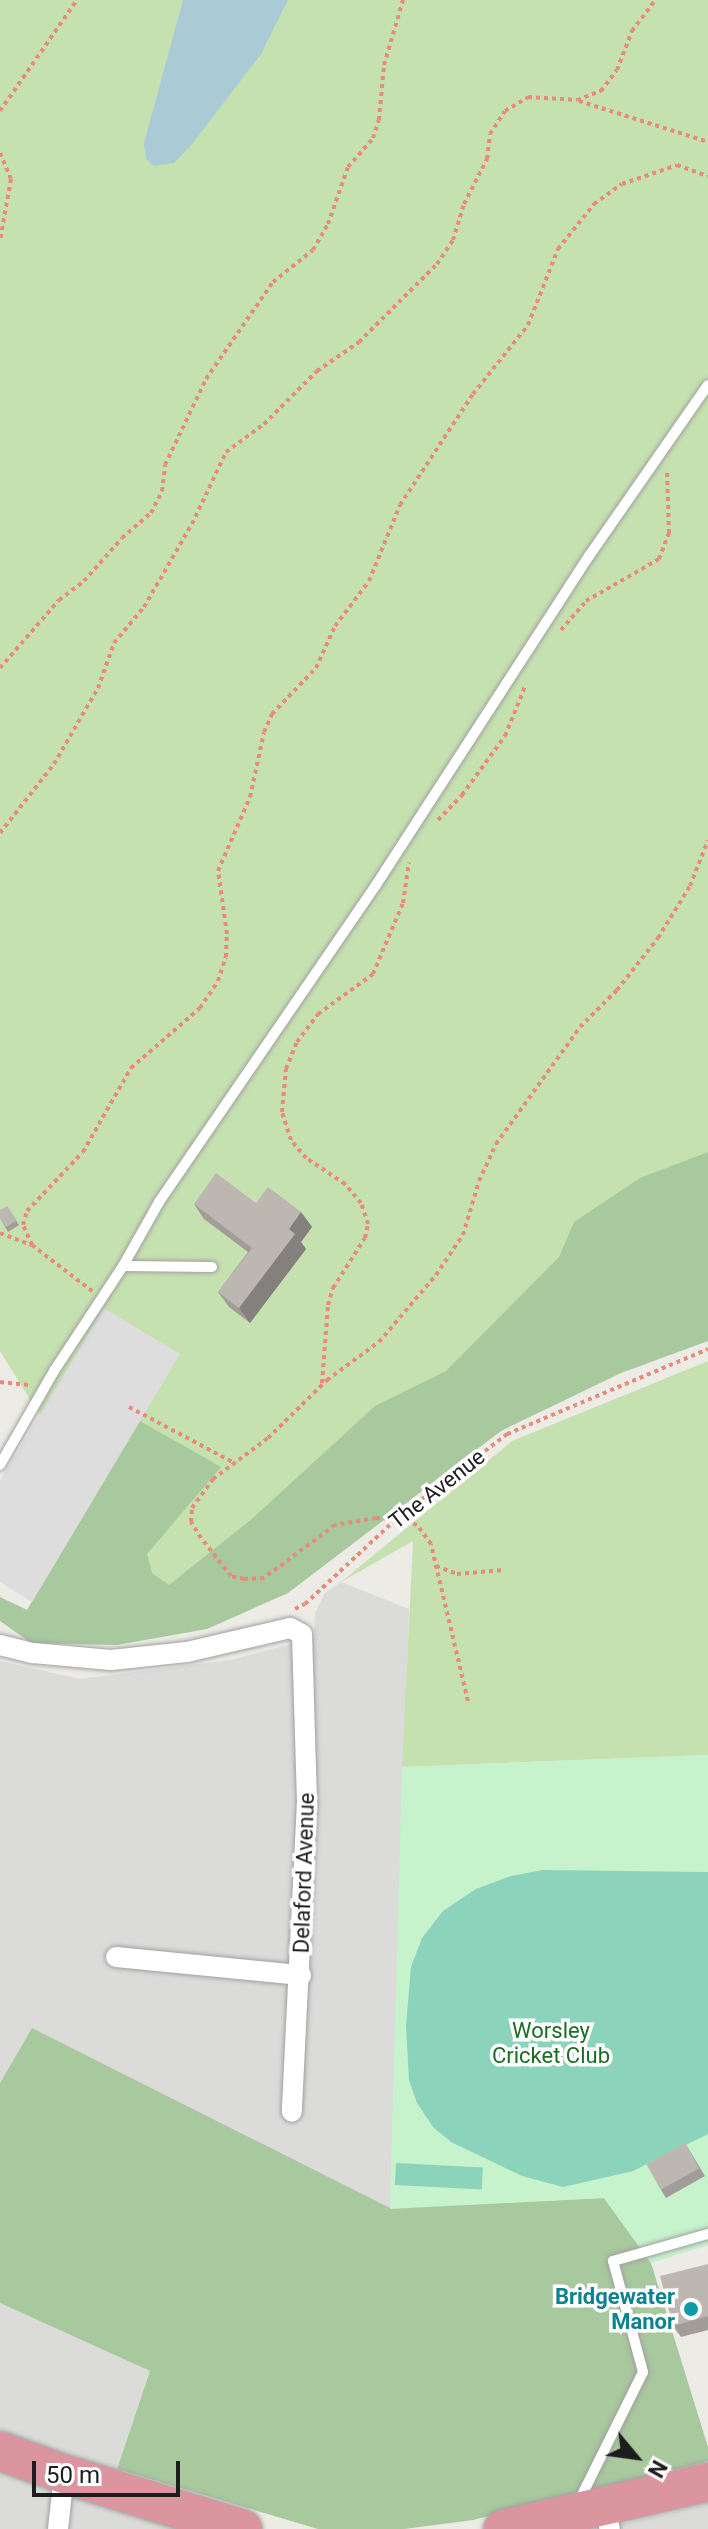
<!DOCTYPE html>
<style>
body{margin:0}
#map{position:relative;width:708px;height:2529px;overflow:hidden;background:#edebe5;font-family:Roboto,sans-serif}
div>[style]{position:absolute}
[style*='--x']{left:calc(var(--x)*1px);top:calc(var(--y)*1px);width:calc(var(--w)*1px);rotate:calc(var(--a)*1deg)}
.residential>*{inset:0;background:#dbdbda}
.grass>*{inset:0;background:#c6e1b0}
.forest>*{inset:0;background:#a8c89e}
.park>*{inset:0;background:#c6f2cc}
.pitch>*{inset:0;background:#8cd3bb;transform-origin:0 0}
.parking>*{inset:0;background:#ddd}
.water>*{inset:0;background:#aacad6}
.path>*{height:4px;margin-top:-2px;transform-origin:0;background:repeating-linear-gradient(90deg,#e88b7a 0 4px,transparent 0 8px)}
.roads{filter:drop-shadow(0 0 2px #a1a1a1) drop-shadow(0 0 2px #a1a1a1)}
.lane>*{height:10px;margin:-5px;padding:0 5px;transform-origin:5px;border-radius:5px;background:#fff}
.street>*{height:20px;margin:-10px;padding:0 10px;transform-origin:10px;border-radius:10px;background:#fff}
.highway>*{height:38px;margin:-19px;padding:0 19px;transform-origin:19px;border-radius:19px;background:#db959f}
.wall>*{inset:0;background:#a39d99}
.shaded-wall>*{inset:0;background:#84807d}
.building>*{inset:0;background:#bdb7b2;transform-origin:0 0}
.dots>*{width:22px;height:22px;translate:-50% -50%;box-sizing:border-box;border:4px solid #fff;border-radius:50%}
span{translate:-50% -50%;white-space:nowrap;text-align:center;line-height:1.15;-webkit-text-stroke:7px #fff;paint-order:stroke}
.street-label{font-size:22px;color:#1d1d1d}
.park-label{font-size:22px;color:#196e24}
.culture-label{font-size:22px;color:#0d838f;font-weight:700}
.right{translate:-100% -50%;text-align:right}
.north{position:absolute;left:596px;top:2417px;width:80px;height:80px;-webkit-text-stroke:6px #fff;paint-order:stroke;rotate:119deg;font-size:22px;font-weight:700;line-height:32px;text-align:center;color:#1d1d1d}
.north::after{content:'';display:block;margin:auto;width:28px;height:36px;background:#1d1d1d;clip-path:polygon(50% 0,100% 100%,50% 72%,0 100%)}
.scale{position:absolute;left:32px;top:2461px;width:148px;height:36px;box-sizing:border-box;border:4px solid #1d1d1d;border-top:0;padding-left:10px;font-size:24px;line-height:28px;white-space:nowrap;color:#1d1d1d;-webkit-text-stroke:6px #fff;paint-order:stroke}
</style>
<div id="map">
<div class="residential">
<div style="clip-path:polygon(341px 1582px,409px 1609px,390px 2209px,32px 2028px,0 2083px,0 1661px,80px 1679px,230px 1660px,314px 1638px,315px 1613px,325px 1593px)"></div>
<div style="clip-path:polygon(0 2303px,150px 2371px,105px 2505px,182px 2529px,0 2529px)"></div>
<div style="clip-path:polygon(708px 2504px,708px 2529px,601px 2529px)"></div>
</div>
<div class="grass">
<div style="clip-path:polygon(0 0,708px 0,708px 1304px,155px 1601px,0 1351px)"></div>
<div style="clip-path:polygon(708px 1361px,708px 1755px,402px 1767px,413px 1541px,341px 1582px,512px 1441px)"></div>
</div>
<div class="forest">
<div style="clip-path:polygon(708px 1152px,708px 1341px,621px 1373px,501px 1431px,288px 1593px,207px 1629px,117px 1645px,31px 1643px,0 1621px,0 1597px,27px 1610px,140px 1421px,221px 1467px,147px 1554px,152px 1573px,169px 1585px,253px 1518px,375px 1406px,446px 1371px,559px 1257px,574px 1222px,640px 1178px)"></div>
<div style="clip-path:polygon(32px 2028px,390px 2208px,604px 2198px,651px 2263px,708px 2447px,708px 2461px,473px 2520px,404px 2529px,318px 2529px,117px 2469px,150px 2371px,0 2303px,0 2083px)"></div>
</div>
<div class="park">
<div style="clip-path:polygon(708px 1755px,708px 2245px,651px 2263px,604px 2198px,390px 2209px,402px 1767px)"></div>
</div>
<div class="pitch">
<div style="clip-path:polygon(543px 1870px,708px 1872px,708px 2134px,633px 2171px,563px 2187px,522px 2176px,451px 2142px,433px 2127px,417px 2103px,409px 2080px,406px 2026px,411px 1967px,422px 1938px,443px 1911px,476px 1889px,511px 1876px)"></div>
<div style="left:396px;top:2163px;width:87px;height:22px;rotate:3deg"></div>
</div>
<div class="parking">
<div style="clip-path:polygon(104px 1308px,180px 1354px,32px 1602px,0 1582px,0 1481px)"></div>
</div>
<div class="water">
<div style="clip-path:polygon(183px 0,288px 0,261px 54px,193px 143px,174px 163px,154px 166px,146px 159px,144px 143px)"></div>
</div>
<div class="path">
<div style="--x:579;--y:101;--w:135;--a:17.6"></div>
<div style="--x:0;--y:111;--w:135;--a:-55.3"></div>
<div style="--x:0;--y:153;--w:28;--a:67"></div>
<div style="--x:11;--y:179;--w:63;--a:100.1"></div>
<div style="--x:561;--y:630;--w:38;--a:-49"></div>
<div style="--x:586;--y:601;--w:84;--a:-29.9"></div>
<div style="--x:659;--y:559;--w:28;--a:-69"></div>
<div style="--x:669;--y:533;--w:64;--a:-91.8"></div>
<div style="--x:0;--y:668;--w:90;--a:-49.1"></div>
<div style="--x:59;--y:600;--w:31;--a:-37"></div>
<div style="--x:84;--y:581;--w:57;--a:-48.5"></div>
<div style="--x:122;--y:538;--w:38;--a:-41"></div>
<div style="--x:151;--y:513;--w:25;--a:-63"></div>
<div style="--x:162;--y:491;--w:26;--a:-83"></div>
<div style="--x:165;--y:465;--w:95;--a:-64.5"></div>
<div style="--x:206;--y:379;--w:118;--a:-55.4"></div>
<div style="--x:273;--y:282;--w:51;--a:-38.7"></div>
<div style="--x:313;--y:250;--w:30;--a:-60"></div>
<div style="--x:328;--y:224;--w:60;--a:-70.7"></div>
<div style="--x:348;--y:167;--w:38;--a:-49"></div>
<div style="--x:373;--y:138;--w:19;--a:-72"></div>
<div style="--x:379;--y:120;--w:55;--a:-84.8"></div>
<div style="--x:384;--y:65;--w:68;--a:-73.7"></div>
<div style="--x:438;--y:820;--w:35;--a:-46"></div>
<div style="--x:462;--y:795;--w:73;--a:-53.9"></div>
<div style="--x:505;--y:736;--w:56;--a:-68"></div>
<div style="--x:0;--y:833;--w:88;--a:-52"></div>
<div style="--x:54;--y:764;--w:88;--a:-59.9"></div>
<div style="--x:98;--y:688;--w:48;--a:-70.4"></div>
<div style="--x:114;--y:643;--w:47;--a:-50.2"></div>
<div style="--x:144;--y:607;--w:96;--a:-60"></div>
<div style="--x:192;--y:524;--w:80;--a:-64.7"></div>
<div style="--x:226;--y:452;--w:47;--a:-36.4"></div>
<div style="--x:264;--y:424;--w:75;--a:-45"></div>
<div style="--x:317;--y:371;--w:51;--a:-34.6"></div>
<div style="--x:359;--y:342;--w:110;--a:-45"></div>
<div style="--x:437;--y:264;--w:29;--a:-56"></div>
<div style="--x:453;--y:240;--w:38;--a:-73"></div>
<div style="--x:464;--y:204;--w:51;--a:-62.9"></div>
<div style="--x:487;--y:159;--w:25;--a:-83"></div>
<div style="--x:490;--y:134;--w:27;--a:-57"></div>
<div style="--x:505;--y:111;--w:27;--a:-31"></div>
<div style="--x:528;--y:97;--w:49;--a:3.5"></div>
<div style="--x:577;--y:100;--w:26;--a:-21"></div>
<div style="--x:601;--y:91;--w:26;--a:-53"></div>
<div style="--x:617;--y:70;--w:42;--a:-69"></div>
<div style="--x:632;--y:31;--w:39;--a:-53"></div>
<div style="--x:0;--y:1233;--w:34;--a:21"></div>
<div style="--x:32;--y:1245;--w:76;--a:37.5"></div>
<div style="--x:32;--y:1245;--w:22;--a:-114"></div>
<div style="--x:23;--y:1225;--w:15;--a:-74"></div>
<div style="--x:27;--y:1211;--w:81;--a:-46.5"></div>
<div style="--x:83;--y:1152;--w:97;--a:-60.3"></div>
<div style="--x:131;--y:1068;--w:91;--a:-41"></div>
<div style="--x:200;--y:1008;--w:32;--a:-56"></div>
<div style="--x:218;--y:981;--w:25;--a:-72"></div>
<div style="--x:226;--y:957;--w:23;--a:-88"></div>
<div style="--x:227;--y:934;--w:64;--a:-98.1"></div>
<div style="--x:218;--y:871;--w:81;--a:-66.6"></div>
<div style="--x:250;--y:797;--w:66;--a:-77.8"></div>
<div style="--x:264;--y:732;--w:20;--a:-66"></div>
<div style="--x:272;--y:714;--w:64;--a:-46.3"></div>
<div style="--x:316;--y:668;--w:46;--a:-65.7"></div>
<div style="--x:335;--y:626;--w:56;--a:-52.9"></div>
<div style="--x:369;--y:581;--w:82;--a:-67.8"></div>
<div style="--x:400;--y:505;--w:133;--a:-56.7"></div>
<div style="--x:473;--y:394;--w:88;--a:-51.4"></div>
<div style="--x:528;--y:325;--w:82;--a:-68.5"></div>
<div style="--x:558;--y:249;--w:58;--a:-51.3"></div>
<div style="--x:594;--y:204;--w:34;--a:-36"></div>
<div style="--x:622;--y:184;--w:58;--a:-19.1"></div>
<div style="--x:677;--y:165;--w:33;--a:20"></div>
<div style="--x:0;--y:1382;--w:29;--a:6"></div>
<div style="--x:322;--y:1383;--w:78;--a:-85.6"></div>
<div style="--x:328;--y:1305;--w:18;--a:-74"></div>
<div style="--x:333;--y:1288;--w:59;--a:-57.4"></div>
<div style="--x:365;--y:1238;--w:14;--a:-78"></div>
<div style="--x:368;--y:1224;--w:22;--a:-108"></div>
<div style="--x:361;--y:1203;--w:25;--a:-130"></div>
<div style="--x:345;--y:1184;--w:47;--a:-146.3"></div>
<div style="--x:306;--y:1158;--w:23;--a:-130"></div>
<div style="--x:291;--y:1140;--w:29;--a:-108"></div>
<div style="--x:282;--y:1112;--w:43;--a:-84.7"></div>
<div style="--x:286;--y:1069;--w:29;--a:-68"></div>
<div style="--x:297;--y:1042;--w:35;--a:-53"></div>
<div style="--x:318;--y:1014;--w:68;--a:-36"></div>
<div style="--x:373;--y:974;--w:77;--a:-67.1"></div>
<div style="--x:403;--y:903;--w:41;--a:-81.7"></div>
<div style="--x:129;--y:1407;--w:121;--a:28"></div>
<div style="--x:436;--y:1566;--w:22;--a:21"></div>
<div style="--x:457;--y:1574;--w:47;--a:-4.9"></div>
<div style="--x:295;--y:1609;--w:11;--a:-27"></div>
<div style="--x:305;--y:1604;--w:125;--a:-43"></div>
<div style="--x:396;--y:1519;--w:140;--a:-37.4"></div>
<div style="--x:507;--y:1434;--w:218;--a:-22.9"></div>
<div style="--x:468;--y:1701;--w:161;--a:-103.3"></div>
<div style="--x:431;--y:1544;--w:24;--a:-126"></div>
<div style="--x:417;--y:1525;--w:14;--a:-159"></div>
<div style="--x:404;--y:1520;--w:28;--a:-176"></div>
<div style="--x:376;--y:1518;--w:42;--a:170.3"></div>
<div style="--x:335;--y:1525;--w:89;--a:143.3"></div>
<div style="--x:264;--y:1578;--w:20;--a:177"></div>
<div style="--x:244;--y:1579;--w:13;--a:-167"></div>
<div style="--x:231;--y:1576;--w:48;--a:-128.3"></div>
<div style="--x:201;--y:1538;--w:19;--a:-122"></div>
<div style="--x:191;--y:1522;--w:14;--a:-86"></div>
<div style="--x:192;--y:1508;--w:36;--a:-54"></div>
<div style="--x:213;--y:1479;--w:69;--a:-36.7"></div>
<div style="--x:268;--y:1438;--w:83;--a:-44.5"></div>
<div style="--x:327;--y:1380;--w:64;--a:-36.2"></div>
<div style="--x:379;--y:1342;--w:88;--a:-49.6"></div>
<div style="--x:436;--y:1275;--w:48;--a:-56"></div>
<div style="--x:463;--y:1235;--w:56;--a:-73.5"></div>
<div style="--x:479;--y:1181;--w:41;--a:-65.3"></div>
<div style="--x:496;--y:1144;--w:144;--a:-54.3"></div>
<div style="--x:580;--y:1027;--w:52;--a:-45"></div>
<div style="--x:617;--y:990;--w:66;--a:-51.7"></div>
<div style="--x:658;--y:938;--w:61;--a:-58.4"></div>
<div style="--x:690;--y:886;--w:49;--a:-68.6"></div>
</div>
<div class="roads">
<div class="lane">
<div style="--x:123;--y:1266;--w:73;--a:-60.6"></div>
<div style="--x:159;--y:1202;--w:384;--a:-55.6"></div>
<div style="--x:376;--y:885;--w:392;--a:-57.1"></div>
<div style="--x:589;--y:556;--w:208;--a:-55.2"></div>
<div style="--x:0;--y:1465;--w:108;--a:-60.1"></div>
<div style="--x:54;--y:1371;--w:126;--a:-56.7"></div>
<div style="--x:123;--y:1266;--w:89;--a:0.6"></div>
<div style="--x:578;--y:2503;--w:146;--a:-63.6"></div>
<div style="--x:643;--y:2372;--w:115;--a:-105.1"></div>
<div style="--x:613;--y:2261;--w:99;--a:-15.9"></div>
</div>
<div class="street">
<div style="--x:0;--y:1645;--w:34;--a:14"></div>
<div style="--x:33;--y:1653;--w:78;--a:5.1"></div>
<div style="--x:111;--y:1660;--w:76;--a:-6"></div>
<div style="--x:187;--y:1652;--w:106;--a:-13.1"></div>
<div style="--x:290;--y:1628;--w:13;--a:27"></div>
<div style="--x:302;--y:1634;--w:167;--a:88.3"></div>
<div style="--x:307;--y:1801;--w:311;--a:92.8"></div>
<div style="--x:116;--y:1957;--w:186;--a:5.6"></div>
<div style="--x:603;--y:2505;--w:25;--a:74"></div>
<div style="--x:58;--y:2529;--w:55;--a:-83.8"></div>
</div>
<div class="highway">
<div style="--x:0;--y:2451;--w:68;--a:19.8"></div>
<div style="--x:64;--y:2474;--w:187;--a:17.1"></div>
<div style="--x:503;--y:2529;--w:210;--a:-12.9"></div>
</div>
</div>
<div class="wall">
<div style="clip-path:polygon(194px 1204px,301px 1212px,312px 1227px,301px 1242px,306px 1249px,250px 1323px,229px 1307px,218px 1292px,248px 1252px,204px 1219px)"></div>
<div style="clip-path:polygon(7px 1206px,19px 1225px,8px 1232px,0 1218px)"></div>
<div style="clip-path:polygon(685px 2143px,705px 2176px,666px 2198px,661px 2190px)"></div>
<div style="clip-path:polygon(708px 2264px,708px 2330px,681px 2337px,673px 2326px)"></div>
</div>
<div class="shaded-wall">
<div style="clip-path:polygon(301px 1212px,312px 1227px,301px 1242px,306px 1249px,250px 1323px,239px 1308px,289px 1229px)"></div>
</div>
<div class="building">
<div style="clip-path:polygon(216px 1173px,256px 1203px,268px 1187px,301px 1212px,289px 1229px,295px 1234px,239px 1308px,218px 1292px,252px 1248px,194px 1204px)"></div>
<div style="clip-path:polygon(7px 1206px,16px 1221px,6px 1227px,0 1218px,0 1210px)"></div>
<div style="left:685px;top:2143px;width:29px;height:44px;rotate:61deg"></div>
<div style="clip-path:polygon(708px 2264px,708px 2316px,673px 2326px,660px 2276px)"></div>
</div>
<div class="dots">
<div style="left:691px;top:2309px;background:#0f9aa8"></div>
</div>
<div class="street-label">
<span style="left:437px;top:1489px;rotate:-38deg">The Avenue</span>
<span style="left:304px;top:1873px;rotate:-88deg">Delaford Avenue</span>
</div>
<div class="park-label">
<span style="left:551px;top:2043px">Worsley<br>Cricket Club</span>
</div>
<div class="culture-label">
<span class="right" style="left:675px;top:2309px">Bridgewater<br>Manor</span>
</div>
<div class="north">N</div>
<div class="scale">50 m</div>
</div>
